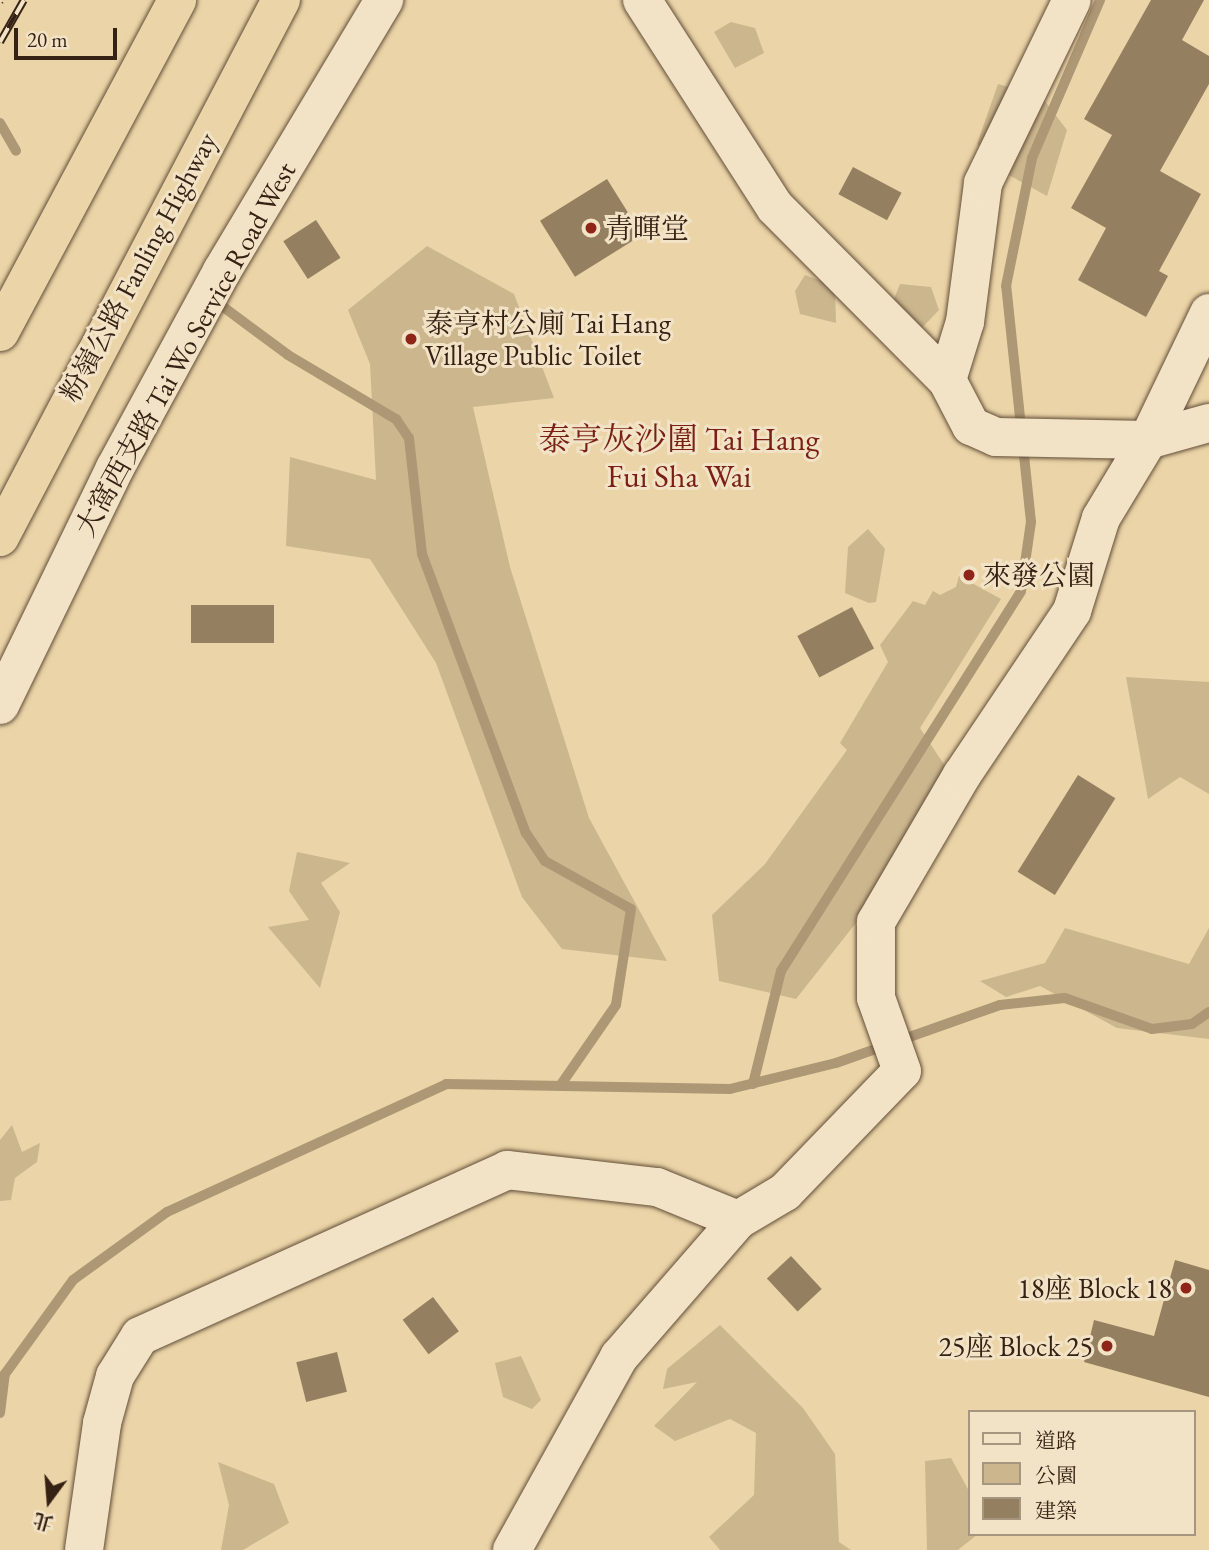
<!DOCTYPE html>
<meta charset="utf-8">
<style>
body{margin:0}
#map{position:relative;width:1209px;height:1550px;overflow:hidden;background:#ebd4a7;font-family:"EB Garamond","Noto Serif TC",serif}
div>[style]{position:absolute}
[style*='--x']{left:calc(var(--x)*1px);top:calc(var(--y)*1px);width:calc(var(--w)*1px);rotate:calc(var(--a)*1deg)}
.green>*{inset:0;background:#ccb68e}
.stream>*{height:10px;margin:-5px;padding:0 5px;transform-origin:5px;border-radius:5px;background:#ad9775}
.building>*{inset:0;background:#947f60;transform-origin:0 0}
.roads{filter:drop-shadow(0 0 2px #624e39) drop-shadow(0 0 2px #624e39)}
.street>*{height:38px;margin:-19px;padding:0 19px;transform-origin:19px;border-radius:19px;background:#f2e3c6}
.secondary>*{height:38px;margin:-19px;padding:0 19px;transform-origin:19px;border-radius:19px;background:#f2e3c6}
.highway>*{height:38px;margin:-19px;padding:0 19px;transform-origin:19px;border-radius:19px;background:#ebd4a7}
.rail>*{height:8px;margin-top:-4px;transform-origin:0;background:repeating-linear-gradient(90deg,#f2e3c6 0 16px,#352214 0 32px);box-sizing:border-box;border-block:2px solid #352214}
.dots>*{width:19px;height:19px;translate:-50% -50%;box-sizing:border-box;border:4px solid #f2e3c6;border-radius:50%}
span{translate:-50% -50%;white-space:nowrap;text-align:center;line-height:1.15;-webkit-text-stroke:6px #f2e3c6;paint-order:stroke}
.poi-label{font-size:28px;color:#352214}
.left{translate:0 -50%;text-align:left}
.right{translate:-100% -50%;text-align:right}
.street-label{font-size:28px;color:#352214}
.quarter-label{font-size:32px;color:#7a1f14}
.legend{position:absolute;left:968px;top:1410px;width:228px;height:126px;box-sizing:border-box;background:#f2e3c6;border:2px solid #a6967f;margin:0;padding:9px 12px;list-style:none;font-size:21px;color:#352214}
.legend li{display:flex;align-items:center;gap:14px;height:35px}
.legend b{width:35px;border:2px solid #a6967f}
.north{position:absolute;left:14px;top:1466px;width:70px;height:70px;-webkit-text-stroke:5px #f2e3c6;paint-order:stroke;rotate:196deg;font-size:19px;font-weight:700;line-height:28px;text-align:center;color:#352214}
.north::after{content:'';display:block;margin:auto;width:24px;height:32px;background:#352214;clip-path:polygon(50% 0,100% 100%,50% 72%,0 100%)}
.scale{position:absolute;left:14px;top:28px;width:103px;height:32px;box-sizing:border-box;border:4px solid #352214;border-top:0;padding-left:9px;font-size:21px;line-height:24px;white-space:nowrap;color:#352214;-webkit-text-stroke:5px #f2e3c6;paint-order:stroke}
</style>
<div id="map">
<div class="green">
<div style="clip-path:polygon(731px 22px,755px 28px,764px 53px,735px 68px,714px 32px)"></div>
<div style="clip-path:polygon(998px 84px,1041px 96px,1067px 130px,1047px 196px,1007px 174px,977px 144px)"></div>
<div style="clip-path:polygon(427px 246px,514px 294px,554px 398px,473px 407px,510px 567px,589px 818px,667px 961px,562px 949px,522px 897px,436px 663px,370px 559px,286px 546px,290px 457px,376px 480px,370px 364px,348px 310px)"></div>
<div style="clip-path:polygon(805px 275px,835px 286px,836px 323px,800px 314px,795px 291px)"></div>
<div style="clip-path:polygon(900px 284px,931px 287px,939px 310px,918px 332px,892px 304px)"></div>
<div style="clip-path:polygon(868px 529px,885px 549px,876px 602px,869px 603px,845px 593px,848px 547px)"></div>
<div style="clip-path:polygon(959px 576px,1001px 599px,920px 728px,945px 766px,885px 886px,796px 999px,719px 981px,712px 915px,765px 864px,847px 750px,840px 743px,888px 662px,880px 645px,913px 601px,925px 605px,933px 591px,940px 595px,956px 587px)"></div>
<div style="clip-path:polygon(1126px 677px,1209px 682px,1209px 794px,1180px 777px,1148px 799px)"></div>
<div style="clip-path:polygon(297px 852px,350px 863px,321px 883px,340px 912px,320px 988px,268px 927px,309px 920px,289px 891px)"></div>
<div style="clip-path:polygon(1065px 928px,1189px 964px,1209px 928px,1209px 1039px,1117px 1028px,1040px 986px,1006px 997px,980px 981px,1045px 963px)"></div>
<div style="clip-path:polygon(12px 1125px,22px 1152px,40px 1143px,37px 1162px,15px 1178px,11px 1200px,0 1201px,0 1140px)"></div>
<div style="clip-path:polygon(720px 1325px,803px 1408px,835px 1454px,839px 1542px,851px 1550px,720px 1550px,709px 1537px,754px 1495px,756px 1433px,730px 1419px,675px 1441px,654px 1426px,697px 1382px,663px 1389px,667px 1369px)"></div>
<div style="clip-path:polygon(521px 1356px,541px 1400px,532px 1409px,503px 1397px,495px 1363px)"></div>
<div style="clip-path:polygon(951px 1458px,969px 1491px,969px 1534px,978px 1534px,958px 1550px,927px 1550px,925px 1461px)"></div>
<div style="clip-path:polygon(218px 1462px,274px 1484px,289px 1523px,243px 1550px,221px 1550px,229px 1505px)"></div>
</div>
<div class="stream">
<div style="--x:0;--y:123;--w:32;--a:60"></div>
<div style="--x:214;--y:300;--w:92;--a:36.6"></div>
<div style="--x:288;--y:355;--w:126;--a:30.7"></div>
<div style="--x:396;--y:419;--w:23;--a:56"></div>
<div style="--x:409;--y:438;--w:117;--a:83.6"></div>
<div style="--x:422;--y:554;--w:298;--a:69.6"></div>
<div style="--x:526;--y:833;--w:34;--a:56"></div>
<div style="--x:545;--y:861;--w:98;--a:29.2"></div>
<div style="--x:631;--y:909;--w:97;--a:98.9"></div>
<div style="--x:616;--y:1005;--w:98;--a:124.7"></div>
<div style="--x:753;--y:1084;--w:116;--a:-76.1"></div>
<div style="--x:781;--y:971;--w:449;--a:-57.7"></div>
<div style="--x:1021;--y:591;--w:70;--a:-81.8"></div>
<div style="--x:1031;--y:522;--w:237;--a:-96"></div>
<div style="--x:1006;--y:286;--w:131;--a:-78.5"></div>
<div style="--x:1032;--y:158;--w:172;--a:-66.7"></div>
<div style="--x:0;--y:1413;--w:39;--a:-83"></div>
<div style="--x:5;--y:1374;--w:116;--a:-54.1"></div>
<div style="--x:73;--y:1280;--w:116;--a:-35.9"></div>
<div style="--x:167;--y:1212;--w:307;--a:-24.6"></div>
<div style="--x:446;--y:1084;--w:284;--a:1"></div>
<div style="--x:730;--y:1089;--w:109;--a:-13.8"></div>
<div style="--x:836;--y:1063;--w:174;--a:-19.5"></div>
<div style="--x:1000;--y:1005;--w:65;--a:-6.1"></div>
<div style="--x:1065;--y:998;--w:92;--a:19.6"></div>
<div style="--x:1152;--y:1029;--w:40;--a:-7.1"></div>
<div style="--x:1192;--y:1024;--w:21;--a:-35"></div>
</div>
<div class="building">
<div style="clip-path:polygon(1151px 0,1204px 0,1182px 40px,1209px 56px,1209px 84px,1160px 171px,1201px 194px,1159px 271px,1168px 276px,1146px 317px,1078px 280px,1106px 228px,1071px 208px,1112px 135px,1084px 119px)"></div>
<div style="left:853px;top:167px;width:55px;height:31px;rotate:28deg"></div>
<div style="left:607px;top:179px;width:66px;height:79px;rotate:58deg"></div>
<div style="left:316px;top:220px;width:45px;height:39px;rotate:57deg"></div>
<div style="left:191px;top:605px;width:83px;height:38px"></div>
<div style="left:852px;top:607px;width:47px;height:62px;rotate:62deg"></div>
<div style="left:1078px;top:775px;width:44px;height:114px;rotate:32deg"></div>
<div style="left:791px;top:1256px;width:45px;height:33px;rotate:47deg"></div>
<div style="clip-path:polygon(1175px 1260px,1209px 1270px,1209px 1397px,1084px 1362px,1094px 1320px,1154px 1336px)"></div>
<div style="left:433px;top:1297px;width:43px;height:38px;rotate:53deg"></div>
<div style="left:337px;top:1352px;width:41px;height:42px;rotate:76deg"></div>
</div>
<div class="roads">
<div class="street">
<div style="--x:642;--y:0;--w:246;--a:57.3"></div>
<div style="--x:775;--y:207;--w:244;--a:45.2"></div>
<div style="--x:947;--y:380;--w:52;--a:62.4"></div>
<div style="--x:971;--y:426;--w:27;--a:24"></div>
<div style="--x:996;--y:437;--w:152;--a:1.1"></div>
<div style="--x:1148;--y:440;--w:63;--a:-15.6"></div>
<div style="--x:947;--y:380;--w:61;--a:-72.8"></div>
<div style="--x:965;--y:322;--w:140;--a:-82.6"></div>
<div style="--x:983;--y:183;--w:203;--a:-64.1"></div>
<div style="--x:84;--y:1550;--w:128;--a:-81.9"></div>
<div style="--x:102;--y:1423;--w:49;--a:-74.5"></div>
<div style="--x:115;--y:1376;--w:47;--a:-58"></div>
<div style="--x:140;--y:1336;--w:403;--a:-24.3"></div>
<div style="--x:507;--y:1170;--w:151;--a:6.5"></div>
<div style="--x:657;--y:1187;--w:87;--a:22.2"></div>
<div style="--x:512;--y:1550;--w:221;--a:-61"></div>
<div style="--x:619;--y:1357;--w:181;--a:-49"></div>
<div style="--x:738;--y:1220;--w:55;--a:-30.8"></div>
<div style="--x:785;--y:1192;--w:168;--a:-46"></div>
<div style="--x:902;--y:1071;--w:77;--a:-109.6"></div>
<div style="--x:876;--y:998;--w:76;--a:-90"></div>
<div style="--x:876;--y:922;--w:170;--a:-59.7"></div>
<div style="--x:962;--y:775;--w:197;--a:-56.1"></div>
<div style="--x:1072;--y:611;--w:97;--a:-72.7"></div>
<div style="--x:1101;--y:518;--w:91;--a:-58.9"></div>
<div style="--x:1148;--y:440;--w:141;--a:-64.3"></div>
</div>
<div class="secondary">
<div style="--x:0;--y:705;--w:263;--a:-64.1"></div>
<div style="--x:115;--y:468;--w:224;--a:-61.5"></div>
<div style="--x:222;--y:271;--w:316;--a:-59.1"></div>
</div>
<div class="highway">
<div style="--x:0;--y:332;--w:376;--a:-61.9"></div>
<div style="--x:0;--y:537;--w:606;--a:-62.38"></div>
</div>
</div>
<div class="rail">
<div style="--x:0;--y:1;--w:1;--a:-45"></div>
<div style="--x:0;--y:42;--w:48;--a:-60.3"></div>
</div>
<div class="dots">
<div style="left:591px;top:228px;background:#8f2418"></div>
<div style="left:411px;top:339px;background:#8f2418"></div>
<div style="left:969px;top:575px;background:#8f2418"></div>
<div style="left:1186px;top:1288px;background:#8f2418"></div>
<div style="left:1107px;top:1346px;background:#8f2418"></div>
</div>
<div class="poi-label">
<span class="left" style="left:605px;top:228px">青暉堂</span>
<span class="left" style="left:425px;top:339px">泰亨村公廁 Tai Hang<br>Village Public Toilet</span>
<span class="left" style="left:983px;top:575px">來發公園</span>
<span class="right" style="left:1172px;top:1288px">18座 Block 18</span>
<span class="right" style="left:1093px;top:1346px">25座 Block 25</span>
</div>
<div class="street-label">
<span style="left:138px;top:267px;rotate:-62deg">粉嶺公路 Fanling Highway</span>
<span style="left:185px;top:349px;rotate:-61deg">大窩西支路 Tai Wo Service Road West</span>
</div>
<div class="quarter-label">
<span style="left:679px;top:458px">泰亨灰沙圍 Tai Hang<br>Fui Sha Wai</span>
</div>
<ul class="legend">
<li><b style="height:9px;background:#f2e3c6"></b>道路</li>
<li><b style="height:19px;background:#ccb68e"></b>公園</li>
<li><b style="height:19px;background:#947f60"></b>建築</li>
</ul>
<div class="north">北</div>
<div class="scale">20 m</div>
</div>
